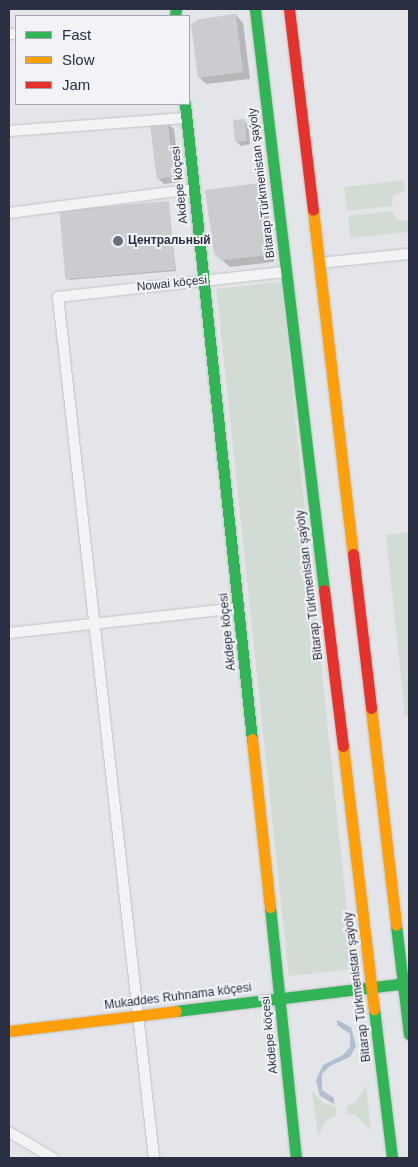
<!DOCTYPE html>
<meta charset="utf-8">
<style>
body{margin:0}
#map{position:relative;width:418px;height:1167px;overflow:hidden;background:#e4e5e8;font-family:Arial,sans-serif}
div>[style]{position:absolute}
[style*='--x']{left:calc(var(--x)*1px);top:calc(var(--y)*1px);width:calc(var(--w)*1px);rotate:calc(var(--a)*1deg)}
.green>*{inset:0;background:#d3dcd4;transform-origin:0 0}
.water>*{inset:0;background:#b3bed2}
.shadow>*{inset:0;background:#0003}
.building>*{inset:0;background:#cacccf;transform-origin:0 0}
.roads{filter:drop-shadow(0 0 1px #c2c3c6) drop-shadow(0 0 1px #c2c3c6)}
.street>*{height:10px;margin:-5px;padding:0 5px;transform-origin:5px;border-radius:5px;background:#f3f3f5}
.fast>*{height:11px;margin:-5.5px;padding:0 5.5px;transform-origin:5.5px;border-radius:5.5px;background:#30b455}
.slow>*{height:11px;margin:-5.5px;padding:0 5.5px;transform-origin:5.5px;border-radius:5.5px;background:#ff9f0a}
.jam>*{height:11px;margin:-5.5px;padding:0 5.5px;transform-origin:5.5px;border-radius:5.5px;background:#e5322d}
.dots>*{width:14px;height:14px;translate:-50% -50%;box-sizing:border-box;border:2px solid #f1f3f7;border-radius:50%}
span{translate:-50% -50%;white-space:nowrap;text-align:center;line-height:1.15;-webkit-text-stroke:4px #f1f3f7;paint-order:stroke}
.street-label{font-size:12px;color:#2a3041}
.poi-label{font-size:12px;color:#2a3041;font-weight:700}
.left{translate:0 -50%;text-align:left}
.frame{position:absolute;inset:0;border:10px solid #2a3041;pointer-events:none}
.legend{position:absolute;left:15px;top:15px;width:175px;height:90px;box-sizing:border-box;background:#f1f3f7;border:1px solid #a1a5ae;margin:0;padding:6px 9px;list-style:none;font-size:15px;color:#2a3041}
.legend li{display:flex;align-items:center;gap:10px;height:25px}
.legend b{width:25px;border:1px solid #a1a5ae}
</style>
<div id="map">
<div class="green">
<div style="clip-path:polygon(404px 180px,405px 191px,394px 195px,391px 206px,347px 211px,344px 187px)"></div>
<div style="clip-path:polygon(392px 211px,397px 220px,408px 221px,409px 232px,350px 238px,348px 216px)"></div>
<div style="left:281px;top:282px;width:691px;height:65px;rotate:84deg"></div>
<div style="clip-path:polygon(409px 532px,409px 716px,405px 716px,386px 535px)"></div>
<div style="clip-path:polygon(366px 1086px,371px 1130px,355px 1115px,347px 1114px,346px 1106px,356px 1102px)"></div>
<div style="clip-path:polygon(312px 1091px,324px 1104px,336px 1107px,336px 1115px,326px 1121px,318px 1136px)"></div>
</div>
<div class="water">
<div style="clip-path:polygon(337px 1020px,351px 1027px,356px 1046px,350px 1057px,330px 1066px,322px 1074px,322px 1090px,334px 1098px,334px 1104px,320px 1096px,316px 1080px,323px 1065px,343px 1055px,350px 1047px,350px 1034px,337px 1025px)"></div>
</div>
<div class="shadow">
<div style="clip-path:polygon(236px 15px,243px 23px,250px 79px,206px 84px,199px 77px)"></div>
<div style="clip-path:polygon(244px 121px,248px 124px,250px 144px,241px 146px,237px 142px)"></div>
<div style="clip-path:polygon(168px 124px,174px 129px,180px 182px,164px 184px,158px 178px)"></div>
<div style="clip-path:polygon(258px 184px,266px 191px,274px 262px,230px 267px,215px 254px)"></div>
<div style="clip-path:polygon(168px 203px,176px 271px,68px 280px)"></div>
</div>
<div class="building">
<div style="clip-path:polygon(236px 14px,243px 72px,198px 78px,191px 24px,200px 19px)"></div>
<div style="left:245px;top:119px;width:22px;height:12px;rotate:85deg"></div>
<div style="left:168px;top:123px;width:54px;height:18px;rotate:83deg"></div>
<div style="clip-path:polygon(259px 183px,268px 255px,221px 260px,214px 254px,205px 190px)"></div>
<div style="left:169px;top:201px;width:69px;height:110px;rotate:85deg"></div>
</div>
<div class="roads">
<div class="street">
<div style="--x:9;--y:34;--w:7;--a:0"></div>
<div style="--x:9;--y:131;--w:177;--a:-4.2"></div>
<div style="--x:9;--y:213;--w:187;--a:-7.4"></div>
<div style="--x:319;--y:263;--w:90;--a:-5.7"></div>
<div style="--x:9;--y:633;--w:231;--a:-6.2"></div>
<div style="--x:9;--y:1132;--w:51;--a:30.6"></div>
<div style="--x:154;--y:1158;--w:866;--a:-96.36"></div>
<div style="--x:58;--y:297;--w:229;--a:-6.3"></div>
</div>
<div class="fast">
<div style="--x:255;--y:9;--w:585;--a:83.23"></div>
<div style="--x:175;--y:16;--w:7;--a:-82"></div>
<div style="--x:185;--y:104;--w:639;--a:83.98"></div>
<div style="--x:270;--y:907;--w:252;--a:84.1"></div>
<div style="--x:396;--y:925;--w:110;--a:83.2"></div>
<div style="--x:374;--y:1009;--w:150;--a:83.1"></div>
<div style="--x:176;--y:1011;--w:235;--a:-6.9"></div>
</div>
<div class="slow">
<div style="--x:313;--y:210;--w:346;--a:83.4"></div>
<div style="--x:371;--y:708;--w:218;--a:83.4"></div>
<div style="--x:252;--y:739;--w:169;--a:83.9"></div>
<div style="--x:343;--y:746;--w:265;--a:83.3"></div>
<div style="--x:9;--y:1031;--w:168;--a:-6.8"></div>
</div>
<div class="jam">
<div style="--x:289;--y:9;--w:202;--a:83.2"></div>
<div style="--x:353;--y:554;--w:155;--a:83.3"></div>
<div style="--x:324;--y:590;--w:157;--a:83.1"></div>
</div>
</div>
<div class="dots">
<div style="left:118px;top:241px;background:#6b6f7b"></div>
</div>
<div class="street-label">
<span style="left:262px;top:183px;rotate:-97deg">Bitarap Türkmenistan şaýoly</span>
<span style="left:180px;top:185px;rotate:-96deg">Akdepe köçesi</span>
<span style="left:172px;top:284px;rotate:-6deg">Nowai köçesi</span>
<span style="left:310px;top:585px;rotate:-97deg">Bitarap Türkmenistan şaýoly</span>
<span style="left:228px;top:632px;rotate:-96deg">Akdepe köçesi</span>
<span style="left:358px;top:987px;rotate:-97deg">Bitarap Türkmenistan şaýoly</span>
<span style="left:178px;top:997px;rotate:-7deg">Mukaddes Ruhnama köçesi</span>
<span style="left:270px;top:1035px;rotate:-96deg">Akdepe köçesi</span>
</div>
<div class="poi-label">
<span class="left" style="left:128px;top:241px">Центральный</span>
</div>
<div class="frame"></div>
<ul class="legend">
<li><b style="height:6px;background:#30b455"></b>Fast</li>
<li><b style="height:6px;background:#ff9f0a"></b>Slow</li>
<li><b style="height:6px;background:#e5322d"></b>Jam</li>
</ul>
</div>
